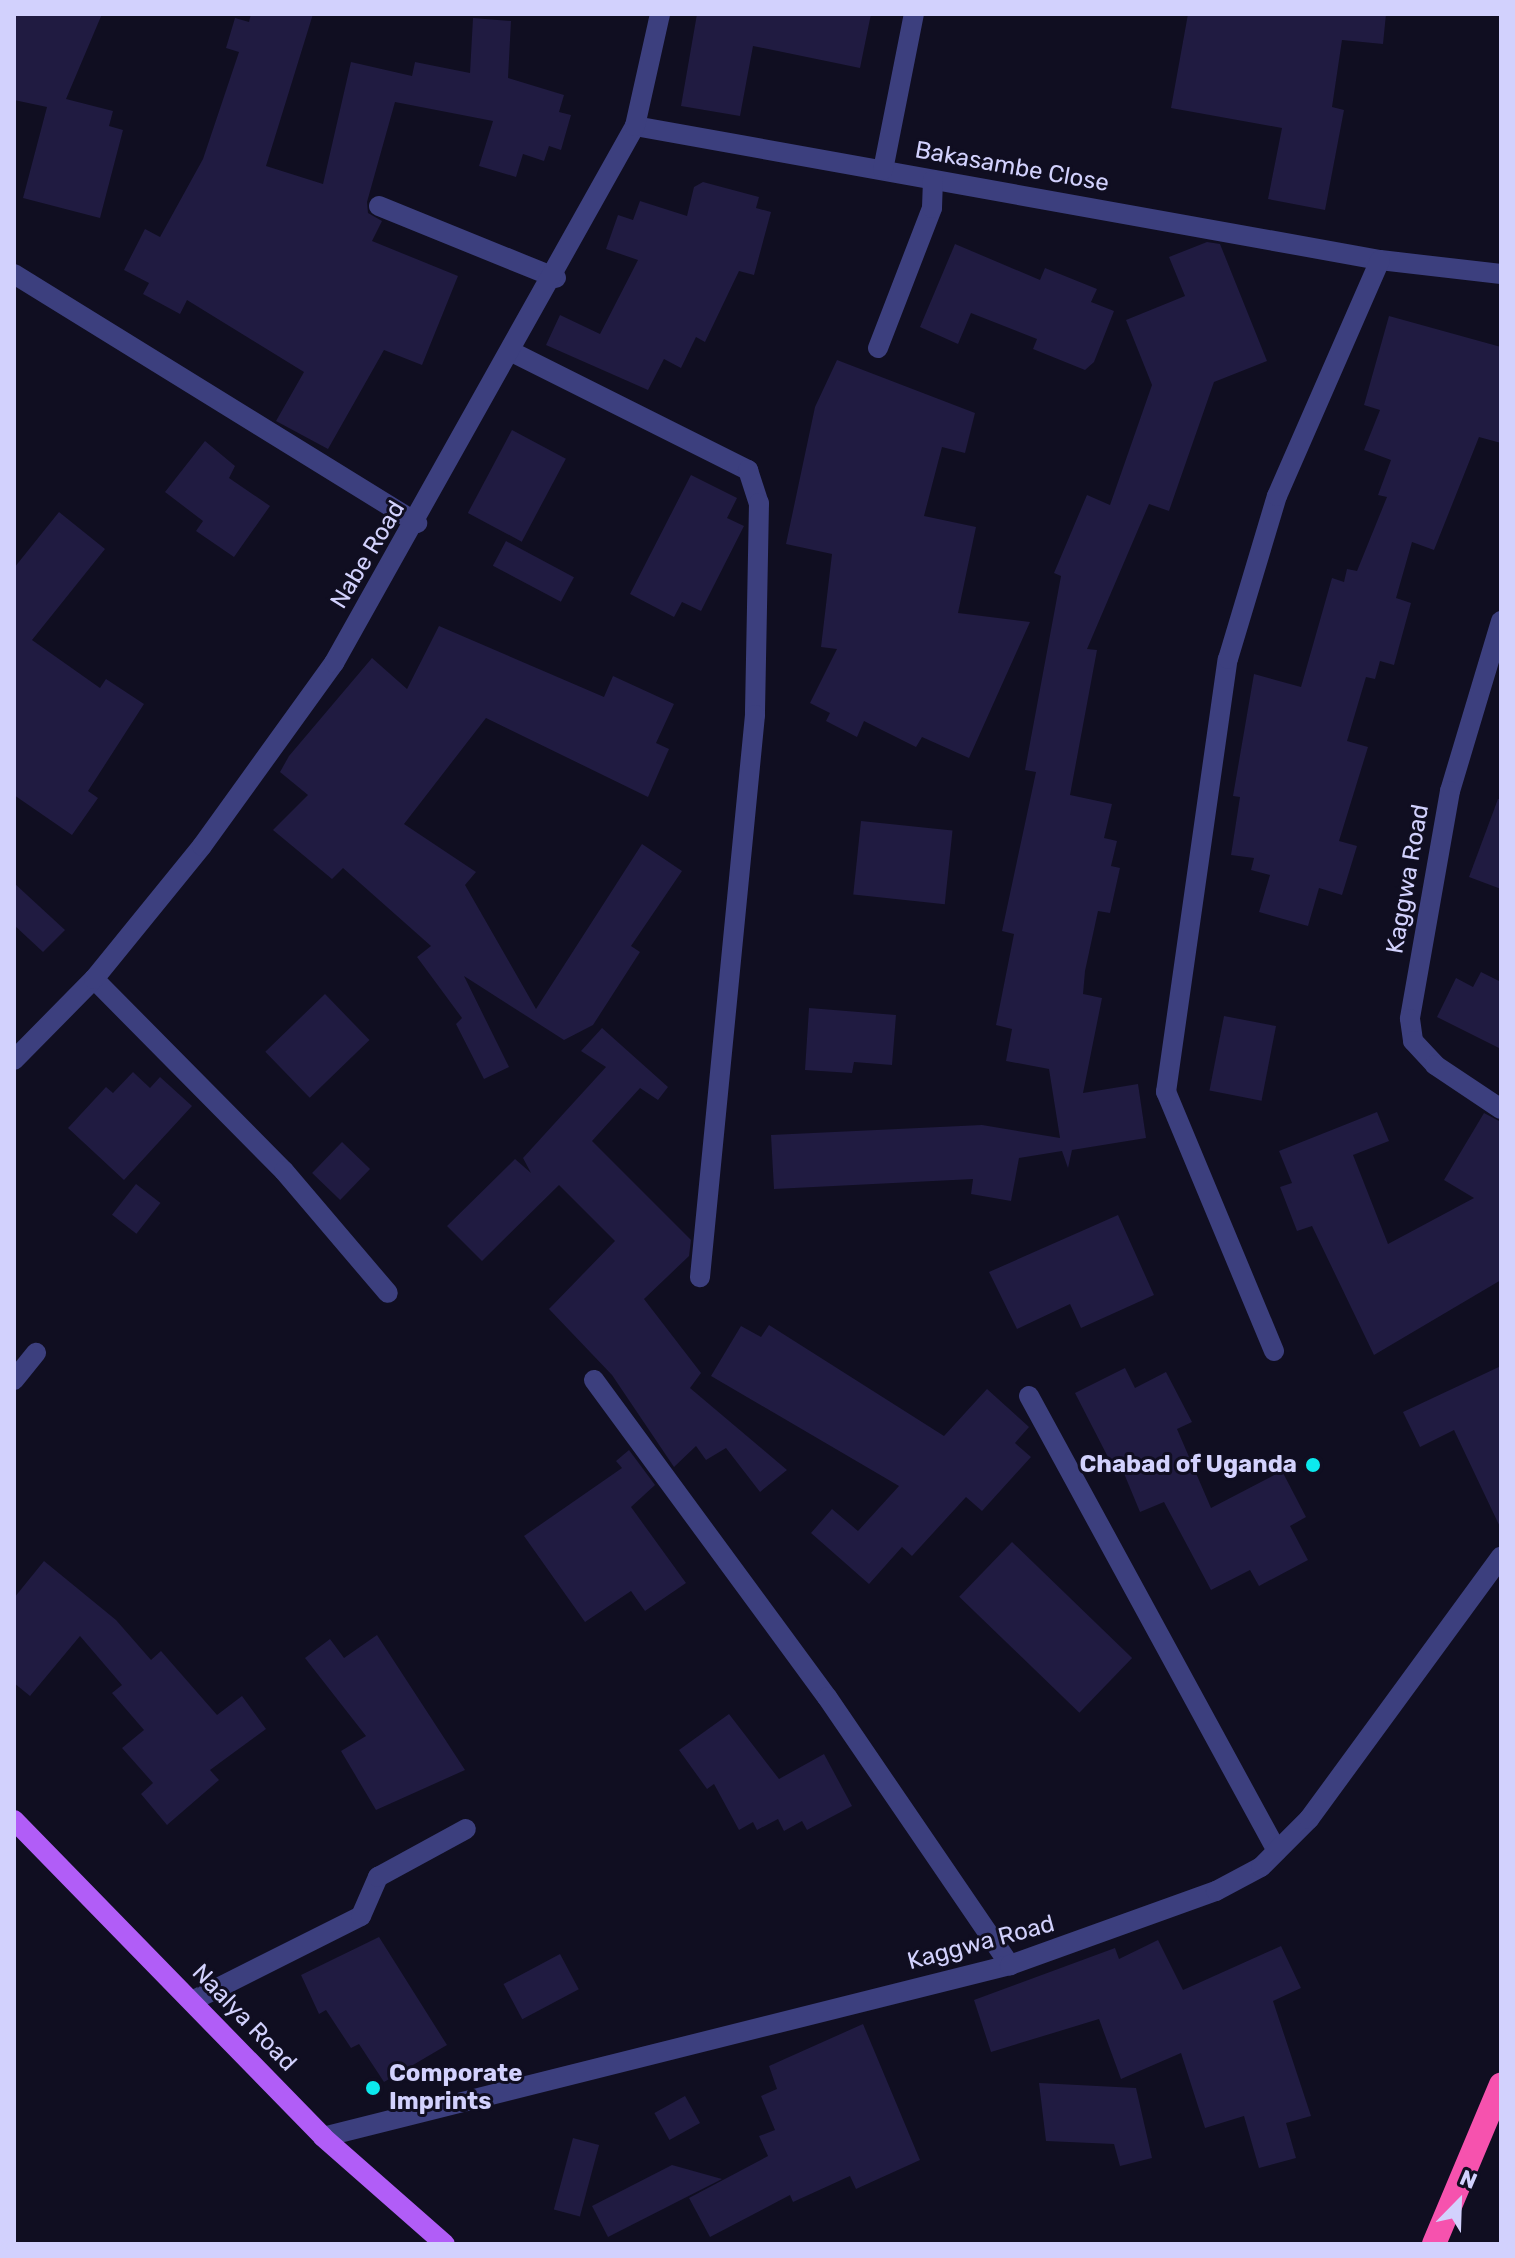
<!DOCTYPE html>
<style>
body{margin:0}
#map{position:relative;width:1515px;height:2258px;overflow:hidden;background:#100e21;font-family:Rubik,sans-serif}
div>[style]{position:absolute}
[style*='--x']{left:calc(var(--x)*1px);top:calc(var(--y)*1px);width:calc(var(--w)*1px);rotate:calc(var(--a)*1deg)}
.building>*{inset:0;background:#201b41;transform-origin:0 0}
.minor>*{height:20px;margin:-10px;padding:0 10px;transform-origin:10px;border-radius:10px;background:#3c3f7e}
.major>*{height:20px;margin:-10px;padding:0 10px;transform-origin:10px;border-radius:10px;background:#b15df7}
.highway>*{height:24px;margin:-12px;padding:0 12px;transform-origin:12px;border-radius:12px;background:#f652ae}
.dots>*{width:22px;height:22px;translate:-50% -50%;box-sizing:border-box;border:4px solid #100e21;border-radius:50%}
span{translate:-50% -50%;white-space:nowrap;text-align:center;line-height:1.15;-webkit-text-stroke:6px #100e21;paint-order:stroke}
.street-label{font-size:24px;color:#d2d1fd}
.poi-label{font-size:24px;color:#d2d1fd;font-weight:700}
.right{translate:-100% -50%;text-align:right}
.left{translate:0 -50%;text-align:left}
.frame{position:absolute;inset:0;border:16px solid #d2d1fd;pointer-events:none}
.north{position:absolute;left:1419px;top:2162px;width:80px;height:80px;-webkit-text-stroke:6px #100e21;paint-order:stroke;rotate:23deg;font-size:22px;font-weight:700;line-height:32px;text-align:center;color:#d2d1fd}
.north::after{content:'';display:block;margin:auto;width:28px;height:36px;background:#d2d1fd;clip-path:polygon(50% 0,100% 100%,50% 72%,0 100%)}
</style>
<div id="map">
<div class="building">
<div style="clip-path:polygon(14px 14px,102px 14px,66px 99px,113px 111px,109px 126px,123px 130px,100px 218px,23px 198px,47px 107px,14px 100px)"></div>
<div style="clip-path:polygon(251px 14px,313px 14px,266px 166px,323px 184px,351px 62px,412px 76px,415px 62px,470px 73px,473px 18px,511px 21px,508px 78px,564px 95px,559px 112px,571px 115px,561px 150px,549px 146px,544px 161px,523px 154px,516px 177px,479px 166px,493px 121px,395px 102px,367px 202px,368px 213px,382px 221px,372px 241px,458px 276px,422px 365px,384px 350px,328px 449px,276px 421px,304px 372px,187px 300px,180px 314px,143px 294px,149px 283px,124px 270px,145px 229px,160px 237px,203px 159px,239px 52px,226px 48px,235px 18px,249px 22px)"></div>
<div style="clip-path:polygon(697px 14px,871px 14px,860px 68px,753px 46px,740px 116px,681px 106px)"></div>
<div style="clip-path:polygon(1188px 14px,1386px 14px,1383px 44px,1342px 40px,1332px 107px,1344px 110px,1325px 210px,1268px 199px,1282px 128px,1171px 108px)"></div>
<div style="clip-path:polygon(703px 182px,759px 197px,756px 208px,771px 212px,754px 275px,739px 271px,705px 342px,696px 337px,681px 368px,664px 359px,648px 390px,546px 345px,560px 315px,600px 334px,638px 260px,606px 249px,618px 215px,633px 220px,640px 201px,687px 216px,694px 187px)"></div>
<div style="clip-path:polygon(1207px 242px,1220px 244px,1267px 361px,1214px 382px,1169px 511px,1149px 504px,1087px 649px,1097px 650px,1070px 795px,1112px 804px,1104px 838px,1117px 841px,1111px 866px,1120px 868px,1110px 913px,1098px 911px,1085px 971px,1083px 994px,1102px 998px,1083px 1093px,1138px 1084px,1146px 1138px,1072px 1150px,1068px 1168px,1062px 1151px,1019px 1158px,1011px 1201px,971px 1194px,973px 1179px,774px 1189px,771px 1135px,982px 1125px,1060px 1138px,1049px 1069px,1006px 1061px,1012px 1029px,996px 1025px,1014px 934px,1002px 931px,1036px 772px,1025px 770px,1061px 576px,1054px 573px,1087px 495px,1110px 505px,1152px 385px,1126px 320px,1185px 296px,1169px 257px)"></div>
<div style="clip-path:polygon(955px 244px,1040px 280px,1045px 268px,1097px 289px,1091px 302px,1114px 311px,1094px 362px,1085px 370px,1033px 349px,1037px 339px,971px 313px,958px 344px,920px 327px)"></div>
<div style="clip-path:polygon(1389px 316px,1501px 347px,1501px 443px,1479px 437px,1434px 550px,1412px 542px,1396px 598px,1411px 603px,1394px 665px,1380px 661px,1375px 679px,1366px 677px,1347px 741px,1368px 747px,1339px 841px,1357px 846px,1342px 895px,1319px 888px,1308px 926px,1259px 912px,1270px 875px,1251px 870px,1254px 858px,1231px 855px,1240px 797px,1233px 796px,1254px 674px,1301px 687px,1332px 578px,1344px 582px,1347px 569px,1357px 571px,1387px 497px,1378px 495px,1391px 460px,1364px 450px,1380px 410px,1364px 405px)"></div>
<div style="clip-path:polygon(837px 360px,975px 413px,965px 453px,942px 447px,924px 516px,976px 527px,958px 613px,1030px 622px,969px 758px,922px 737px,916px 747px,864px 721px,857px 737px,826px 721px,830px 713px,810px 703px,837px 649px,821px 647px,832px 554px,786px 544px,815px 407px)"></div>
<div style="left:512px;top:430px;width:61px;height:94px;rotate:28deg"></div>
<div style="clip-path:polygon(205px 441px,235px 466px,229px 478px,270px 506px,234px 557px,196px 531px,203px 521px,165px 492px)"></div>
<div style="clip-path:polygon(691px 475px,737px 498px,727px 518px,744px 526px,701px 611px,682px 602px,674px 617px,630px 594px)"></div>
<div style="clip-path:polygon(59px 512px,105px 549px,32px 640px,100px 688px,106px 679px,144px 704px,88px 791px,98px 798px,72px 835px,14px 795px,14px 568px)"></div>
<div style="left:506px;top:541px;width:77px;height:28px;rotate:28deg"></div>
<div style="clip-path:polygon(439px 626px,604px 697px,613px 676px,674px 704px,656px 743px,669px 749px,648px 797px,486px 718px,404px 824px,476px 872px,465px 885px,536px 1009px,642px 844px,682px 871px,631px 946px,640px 952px,593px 1025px,564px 1040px,464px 976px,509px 1067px,484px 1079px,456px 1024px,462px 1018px,417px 957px,431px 946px,343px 868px,332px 879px,273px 830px,308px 795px,280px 772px,289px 756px,372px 658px,407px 689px)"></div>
<div style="clip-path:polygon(1498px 799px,1501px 799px,1501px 889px,1469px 877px)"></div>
<div style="left:861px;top:821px;width:92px;height:74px;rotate:6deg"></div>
<div style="clip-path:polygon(14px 883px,65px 930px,43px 952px,14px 925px)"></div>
<div style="clip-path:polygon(1481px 972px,1501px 982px,1501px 1049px,1437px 1017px,1456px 978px,1473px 987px)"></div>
<div style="left:325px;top:994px;width:64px;height:83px;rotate:46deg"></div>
<div style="clip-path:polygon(809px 1008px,896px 1015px,892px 1065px,854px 1062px,852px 1073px,805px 1070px)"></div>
<div style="left:1224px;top:1016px;width:53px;height:76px;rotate:11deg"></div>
<div style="clip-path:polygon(602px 1028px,668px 1087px,658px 1100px,640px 1088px,592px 1141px,691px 1240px,689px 1256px,644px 1299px,701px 1373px,690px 1388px,787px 1470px,760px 1492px,726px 1448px,706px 1460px,696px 1446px,674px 1467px,612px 1375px,549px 1309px,615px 1241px,559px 1185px,482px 1261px,447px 1226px,515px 1159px,531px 1173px,523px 1158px,606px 1067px,581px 1051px)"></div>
<div style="clip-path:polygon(133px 1072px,150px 1088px,160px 1077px,192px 1106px,124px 1180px,68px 1128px,106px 1087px,113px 1093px)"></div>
<div style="clip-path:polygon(1377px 1112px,1389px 1141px,1353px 1155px,1388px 1244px,1474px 1198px,1444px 1180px,1484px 1113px,1501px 1122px,1501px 1280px,1374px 1355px,1312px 1226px,1297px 1231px,1280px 1187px,1292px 1183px,1279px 1151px)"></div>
<div style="left:342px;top:1142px;width:39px;height:43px;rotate:44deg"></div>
<div style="left:136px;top:1184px;width:31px;height:39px;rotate:38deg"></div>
<div style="clip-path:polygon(1118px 1215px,1154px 1295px,1081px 1328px,1070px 1304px,1017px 1329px,989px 1272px)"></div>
<div style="clip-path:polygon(769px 1325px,944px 1436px,987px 1389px,1029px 1427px,1015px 1443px,1031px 1457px,982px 1511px,966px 1497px,912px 1556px,902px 1547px,869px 1584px,811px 1533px,832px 1509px,858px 1531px,899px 1486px,711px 1376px,741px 1326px,761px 1337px)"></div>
<div style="clip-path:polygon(1501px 1366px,1501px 1529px,1454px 1430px,1420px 1447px,1403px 1412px)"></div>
<div style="clip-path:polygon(1125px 1368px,1135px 1388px,1166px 1372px,1192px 1422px,1177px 1429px,1211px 1508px,1282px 1471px,1306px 1517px,1290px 1526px,1308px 1560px,1259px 1586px,1250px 1570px,1211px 1590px,1164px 1502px,1140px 1512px,1118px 1459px,1111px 1463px,1075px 1393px)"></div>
<div style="clip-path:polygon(629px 1450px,655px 1485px,631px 1507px,686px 1583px,645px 1611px,631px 1591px,585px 1622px,524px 1536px,622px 1468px,616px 1461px)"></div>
<div style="left:1012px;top:1542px;width:167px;height:76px;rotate:44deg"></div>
<div style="clip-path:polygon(44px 1561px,116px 1620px,151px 1660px,161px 1651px,217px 1715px,242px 1696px,266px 1729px,210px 1770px,219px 1780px,167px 1825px,141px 1794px,153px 1783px,122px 1748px,144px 1730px,112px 1693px,122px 1685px,80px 1636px,30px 1696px,14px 1683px,14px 1598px)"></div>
<div style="clip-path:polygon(377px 1635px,465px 1770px,376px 1810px,341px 1751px,366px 1736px,305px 1658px,330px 1639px,344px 1658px)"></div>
<div style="clip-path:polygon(729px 1714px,779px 1779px,824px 1754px,852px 1806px,807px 1830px,802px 1821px,784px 1831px,778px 1819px,757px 1830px,753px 1822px,739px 1830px,714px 1784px,707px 1789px,679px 1750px)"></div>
<div style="clip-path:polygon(379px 1937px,447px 2045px,384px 2082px,359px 2044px,351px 2048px,326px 2010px,319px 2014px,301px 1975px)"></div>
<div style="clip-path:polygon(1158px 1940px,1183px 1990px,1281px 1946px,1301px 1988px,1273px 2001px,1311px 2116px,1286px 2123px,1296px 2158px,1259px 2168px,1244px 2116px,1205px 2128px,1181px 2053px,1121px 2079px,1099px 2019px,991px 2052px,974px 2000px,1115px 1948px,1119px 1959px)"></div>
<div style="left:560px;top:1954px;width:40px;height:64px;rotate:62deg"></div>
<div style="clip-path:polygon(863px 2024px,920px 2160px,856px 2189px,850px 2176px,793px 2202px,790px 2195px,710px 2237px,689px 2198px,768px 2156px,759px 2136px,775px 2130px,761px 2096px,777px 2089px,769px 2066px)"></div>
<div style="clip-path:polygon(1039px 2083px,1136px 2088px,1152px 2158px,1120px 2166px,1114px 2144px,1046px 2141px)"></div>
<div style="left:685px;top:2096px;width:31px;height:35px;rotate:61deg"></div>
<div style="left:573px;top:2138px;width:27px;height:74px;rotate:15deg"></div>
<div style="clip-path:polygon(672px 2165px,722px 2179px,608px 2237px,592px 2206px)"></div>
</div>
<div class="minor">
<div style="--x:635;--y:126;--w:757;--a:10.2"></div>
<div style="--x:1380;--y:260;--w:122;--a:6.6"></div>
<div style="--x:883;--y:170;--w:159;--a:-78.8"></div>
<div style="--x:379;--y:206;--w:191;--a:22.1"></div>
<div style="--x:14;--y:274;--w:474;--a:31.7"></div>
<div style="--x:878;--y:348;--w:150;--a:-68.9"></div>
<div style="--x:932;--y:208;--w:28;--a:-88"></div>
<div style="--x:514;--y:353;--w:262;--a:26.6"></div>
<div style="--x:748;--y:470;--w:35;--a:72"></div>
<div style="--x:759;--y:503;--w:212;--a:91.1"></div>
<div style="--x:755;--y:715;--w:565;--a:95.59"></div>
<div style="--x:1501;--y:621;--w:177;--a:106.7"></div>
<div style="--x:1450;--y:791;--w:231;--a:100"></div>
<div style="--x:1410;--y:1019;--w:22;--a:82"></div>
<div style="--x:1413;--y:1041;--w:33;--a:47"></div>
<div style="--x:1435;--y:1065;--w:79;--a:33.7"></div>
<div style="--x:94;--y:979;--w:270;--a:45.3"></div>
<div style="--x:284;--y:1171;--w:160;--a:49.6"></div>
<div style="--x:14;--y:1060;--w:114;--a:-45.4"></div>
<div style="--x:94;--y:979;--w:171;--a:-50.9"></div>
<div style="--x:202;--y:846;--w:226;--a:-54.2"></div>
<div style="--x:334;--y:663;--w:616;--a:-60.73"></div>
<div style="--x:635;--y:126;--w:115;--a:-77.4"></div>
<div style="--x:1274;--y:1351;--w:281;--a:-112.6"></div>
<div style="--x:1166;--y:1092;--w:437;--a:-81.9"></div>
<div style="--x:1228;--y:659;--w:170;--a:-73.3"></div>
<div style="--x:1277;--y:496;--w:257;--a:-66.4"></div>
<div style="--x:14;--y:1380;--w:35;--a:-51"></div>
<div style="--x:594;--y:1380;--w:393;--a:53.7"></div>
<div style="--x:827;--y:1697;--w:325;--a:55.7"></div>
<div style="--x:1029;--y:1396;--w:518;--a:61.41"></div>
<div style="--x:192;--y:2001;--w:189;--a:-26.7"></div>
<div style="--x:361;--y:1916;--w:43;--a:-66.4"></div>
<div style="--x:378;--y:1877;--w:100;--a:-28.6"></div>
<div style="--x:323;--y:2137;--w:708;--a:-14.06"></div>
<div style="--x:1010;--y:1965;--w:219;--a:-19.8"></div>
<div style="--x:1216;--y:1891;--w:51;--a:-28.1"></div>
<div style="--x:1261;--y:1867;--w:68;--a:-45"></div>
<div style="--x:1309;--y:1819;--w:325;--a:-53.8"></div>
</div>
<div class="major">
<div style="--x:14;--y:1820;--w:443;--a:45.7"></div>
<div style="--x:323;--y:2137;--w:162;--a:41.3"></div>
</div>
<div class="highway">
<div style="--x:1434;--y:2244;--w:173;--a:-67.2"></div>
</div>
<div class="dots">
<div style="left:1313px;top:1465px;background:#0ce9ee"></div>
<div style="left:373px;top:2088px;background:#0ce9ee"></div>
</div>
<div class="street-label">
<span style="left:1012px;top:167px;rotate:10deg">Bakasambe Close</span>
<span style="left:368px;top:555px;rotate:-59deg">Nabe Road</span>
<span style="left:1408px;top:879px;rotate:-80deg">Kaggwa Road</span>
<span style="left:981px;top:1943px;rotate:-15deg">Kaggwa Road</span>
<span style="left:244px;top:2018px;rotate:46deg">Naalya Road</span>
</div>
<div class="poi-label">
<span class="right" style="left:1297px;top:1465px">Chabad of Uganda</span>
<span class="left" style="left:389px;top:2088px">Comporate<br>Imprints</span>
</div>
<div class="frame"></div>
<div class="north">N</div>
</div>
